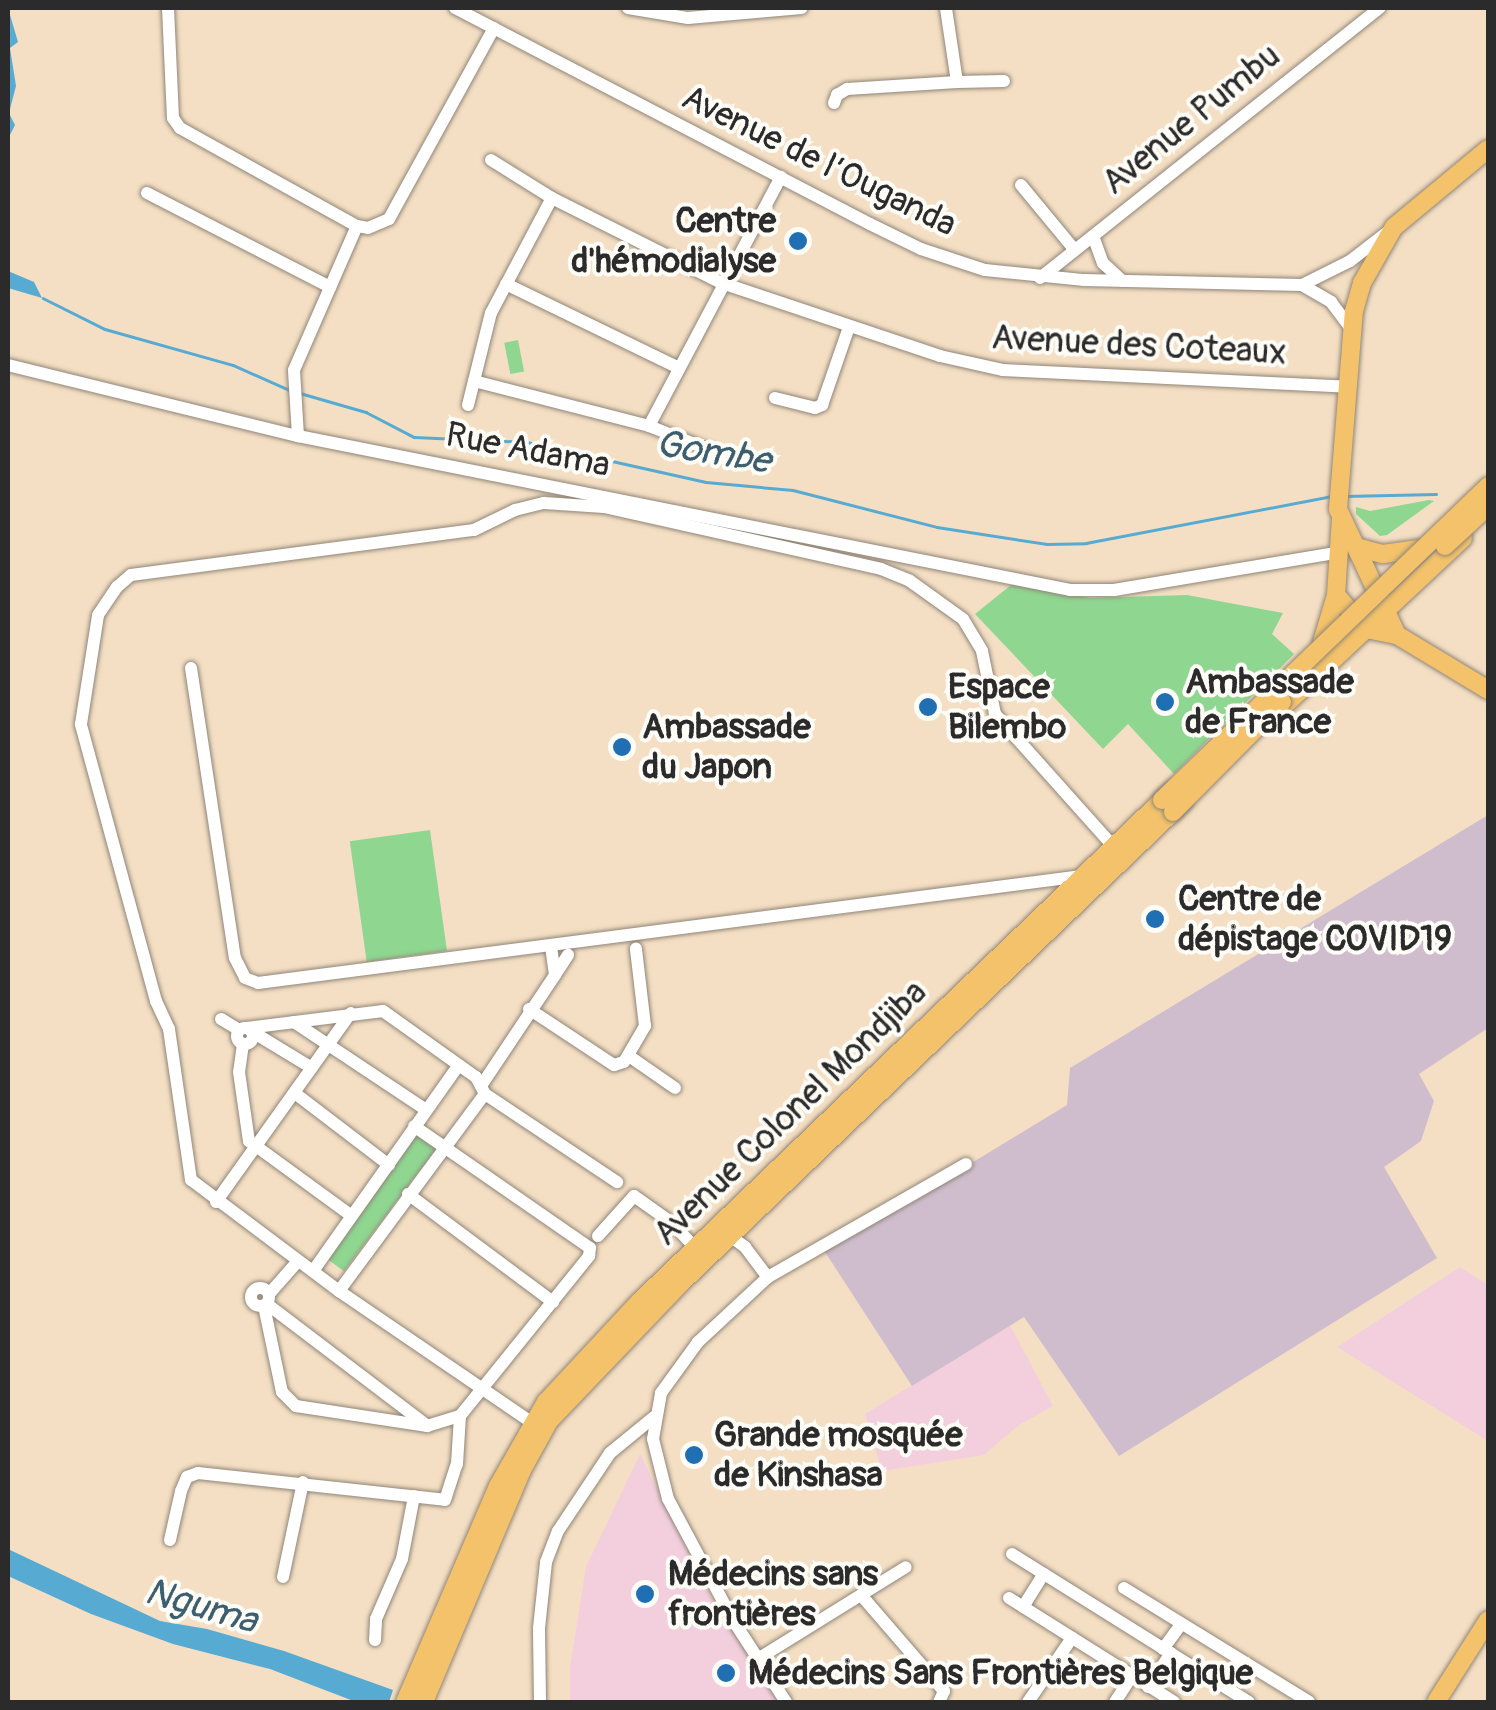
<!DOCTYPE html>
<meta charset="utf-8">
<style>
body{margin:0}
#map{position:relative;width:1496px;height:1710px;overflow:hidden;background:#f4dfc4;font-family:Pangolin,sans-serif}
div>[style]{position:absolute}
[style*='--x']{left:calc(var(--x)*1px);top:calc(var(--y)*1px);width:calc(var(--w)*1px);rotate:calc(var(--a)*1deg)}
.built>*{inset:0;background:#f3cfde}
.industrial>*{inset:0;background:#cfbdce}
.green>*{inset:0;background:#8fd691;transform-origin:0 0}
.water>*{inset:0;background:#57abd2}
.stream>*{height:2.5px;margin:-1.25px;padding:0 1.25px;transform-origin:1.25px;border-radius:1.25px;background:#57abd2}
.roads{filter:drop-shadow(0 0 2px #908578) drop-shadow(0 0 2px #908578)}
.minor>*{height:12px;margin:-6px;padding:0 6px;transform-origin:6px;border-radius:6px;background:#fff}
.minor>.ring{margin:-6px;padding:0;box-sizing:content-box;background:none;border:12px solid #fff;border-radius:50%}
.major>*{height:18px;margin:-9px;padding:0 9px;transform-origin:9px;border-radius:9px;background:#f3c26a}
.bridges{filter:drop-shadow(0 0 2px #908578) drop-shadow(0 0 2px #908578)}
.major-bridge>*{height:18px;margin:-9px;padding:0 9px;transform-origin:9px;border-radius:9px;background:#f3c26a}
.dots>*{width:28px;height:28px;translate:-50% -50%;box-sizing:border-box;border:5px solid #fdfcf7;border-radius:50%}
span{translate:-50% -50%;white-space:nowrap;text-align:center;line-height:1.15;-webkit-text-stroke:8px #fdfcf7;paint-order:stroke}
.street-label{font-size:35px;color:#2b2b2b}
.poi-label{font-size:35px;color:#2b2b2b;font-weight:700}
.right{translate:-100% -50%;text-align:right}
.left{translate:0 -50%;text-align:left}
.water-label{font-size:38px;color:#3d5e6e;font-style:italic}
.frame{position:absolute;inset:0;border:10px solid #2b2b2b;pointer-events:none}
</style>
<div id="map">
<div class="built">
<div style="clip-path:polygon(1460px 1267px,1488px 1285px,1488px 1441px,1337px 1347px)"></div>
<div style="clip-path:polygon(1010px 1325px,1053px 1406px,1019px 1425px,984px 1455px,882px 1471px,865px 1414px)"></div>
<div style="clip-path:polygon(640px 1454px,723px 1621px,733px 1626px,782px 1702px,570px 1702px,570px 1667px,586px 1567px)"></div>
</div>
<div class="industrial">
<div style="clip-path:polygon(1488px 815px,1488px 1028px,1419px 1074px,1434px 1101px,1421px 1141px,1384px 1167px,1437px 1258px,1119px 1456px,1024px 1317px,912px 1386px,825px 1252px,1067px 1105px,1070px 1068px)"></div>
</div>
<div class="green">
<div style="left:518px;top:340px;width:32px;height:14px;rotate:79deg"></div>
<div style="clip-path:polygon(1429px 500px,1434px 501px,1387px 535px,1380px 536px,1356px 514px,1356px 507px,1370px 511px)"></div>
<div style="clip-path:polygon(1016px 581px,1089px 598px,1187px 595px,1283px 613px,1272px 634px,1294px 654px,1174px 774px,1128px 724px,1103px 749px,975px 614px)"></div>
<div style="left:430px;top:830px;width:122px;height:81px;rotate:82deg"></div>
<div style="left:416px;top:1134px;width:25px;height:153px;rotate:37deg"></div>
</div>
<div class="water">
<div style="clip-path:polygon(8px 8px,18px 42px,10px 48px,16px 86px,9px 113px,15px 125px,8px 139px)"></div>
<div style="clip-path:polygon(8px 271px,34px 282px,42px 298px,8px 288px)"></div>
<div style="clip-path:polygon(8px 1549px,160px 1621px,207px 1629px,284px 1651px,393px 1690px,389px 1702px,356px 1702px,270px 1669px,173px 1644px,91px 1614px,8px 1576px)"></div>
</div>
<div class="stream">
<div style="--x:43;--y:298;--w:69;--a:26.6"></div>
<div style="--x:105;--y:329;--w:133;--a:15.7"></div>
<div style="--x:233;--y:365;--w:64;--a:23.8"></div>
<div style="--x:300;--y:393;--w:69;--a:16.1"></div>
<div style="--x:366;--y:412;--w:54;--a:27.5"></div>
<div style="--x:414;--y:437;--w:113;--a:2.5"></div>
<div style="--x:527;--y:442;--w:183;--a:12.6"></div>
<div style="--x:706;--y:482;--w:87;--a:5.3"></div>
<div style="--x:793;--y:490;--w:149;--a:14.4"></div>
<div style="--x:937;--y:527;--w:111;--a:8.8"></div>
<div style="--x:1047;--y:544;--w:39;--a:-1"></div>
<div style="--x:1086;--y:543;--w:250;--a:-10.8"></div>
<div style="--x:1345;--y:496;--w:91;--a:-1.3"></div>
</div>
<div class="roads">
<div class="minor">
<div style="--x:168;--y:8;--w:110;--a:87.4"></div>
<div style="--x:173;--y:118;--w:12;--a:55"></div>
<div style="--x:180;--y:128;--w:202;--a:29"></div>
<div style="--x:357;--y:226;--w:11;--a:10"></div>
<div style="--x:368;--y:228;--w:23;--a:-23"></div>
<div style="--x:389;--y:219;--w:218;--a:-61.2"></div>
<div style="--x:455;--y:8;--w:468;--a:27.5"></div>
<div style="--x:870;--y:224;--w:57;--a:26.1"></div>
<div style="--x:921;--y:249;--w:67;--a:18.2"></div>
<div style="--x:985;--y:270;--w:100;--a:5.8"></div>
<div style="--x:1084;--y:280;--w:218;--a:1.3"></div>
<div style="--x:1302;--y:285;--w:54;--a:-26.6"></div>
<div style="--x:1350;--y:261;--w:49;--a:-37.6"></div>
<div style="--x:628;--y:8;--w:61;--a:9.5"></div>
<div style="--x:688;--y:18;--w:114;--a:-5"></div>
<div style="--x:957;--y:82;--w:47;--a:-1.2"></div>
<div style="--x:834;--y:103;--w:9;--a:-69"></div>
<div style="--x:837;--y:95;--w:12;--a:-31"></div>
<div style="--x:847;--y:89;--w:110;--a:-3.6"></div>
<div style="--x:957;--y:82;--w:75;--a:-98.5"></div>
<div style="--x:491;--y:160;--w:72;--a:31.9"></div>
<div style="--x:552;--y:198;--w:190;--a:26.6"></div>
<div style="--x:722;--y:283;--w:230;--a:18.5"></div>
<div style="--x:940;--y:356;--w:65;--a:12.5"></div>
<div style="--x:1003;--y:370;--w:344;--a:2.8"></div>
<div style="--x:1021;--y:185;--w:83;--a:50.4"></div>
<div style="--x:147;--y:193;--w:206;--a:27.2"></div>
<div style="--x:1093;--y:236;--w:29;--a:70"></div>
<div style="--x:1103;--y:263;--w:26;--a:43"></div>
<div style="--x:1040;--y:278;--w:434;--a:-38.5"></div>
<div style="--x:506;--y:284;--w:190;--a:25.9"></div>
<div style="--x:1302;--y:285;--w:34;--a:30"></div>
<div style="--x:1331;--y:302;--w:34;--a:53"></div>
<div style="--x:8;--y:365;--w:299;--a:13.8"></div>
<div style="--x:298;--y:436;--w:787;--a:11.28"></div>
<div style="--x:1070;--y:590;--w:44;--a:0"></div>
<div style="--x:1114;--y:590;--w:225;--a:-9.5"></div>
<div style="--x:474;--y:381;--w:181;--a:14.4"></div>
<div style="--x:649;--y:426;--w:87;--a:21.6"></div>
<div style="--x:775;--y:398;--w:41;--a:14"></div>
<div style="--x:815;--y:408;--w:8;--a:-23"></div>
<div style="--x:822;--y:405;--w:83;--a:-70.9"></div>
<div style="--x:468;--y:405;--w:95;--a:-76"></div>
<div style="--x:491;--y:313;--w:130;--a:-62.1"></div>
<div style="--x:649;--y:426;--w:282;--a:-62.1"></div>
<div style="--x:298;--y:436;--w:66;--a:-93.5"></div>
<div style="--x:294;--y:370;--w:157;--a:-66.4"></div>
<div style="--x:191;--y:668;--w:293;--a:81.4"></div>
<div style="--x:235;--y:958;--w:22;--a:63"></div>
<div style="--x:245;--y:978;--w:14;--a:21"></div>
<div style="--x:258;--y:983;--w:831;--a:-7.4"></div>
<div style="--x:555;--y:975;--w:24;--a:-57"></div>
<div style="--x:529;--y:1009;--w:102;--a:33.4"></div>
<div style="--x:614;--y:1065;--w:10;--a:-17"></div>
<div style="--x:624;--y:1062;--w:42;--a:-59.7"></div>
<div style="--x:645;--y:1026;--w:78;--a:-96.7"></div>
<div style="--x:221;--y:1019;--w:21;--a:31"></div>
<div style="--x:294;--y:1022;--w:157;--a:33.6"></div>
<div class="ring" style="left:237px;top:1028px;width:4px;height:4px"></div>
<div style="--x:247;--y:1028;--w:137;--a:-7.1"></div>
<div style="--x:383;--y:1011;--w:114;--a:35.4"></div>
<div style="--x:476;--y:1077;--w:19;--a:62"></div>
<div style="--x:485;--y:1094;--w:159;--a:33.7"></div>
<div style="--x:251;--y:1031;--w:71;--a:31.2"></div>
<div style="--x:243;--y:1044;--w:28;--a:98"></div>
<div style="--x:239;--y:1072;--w:70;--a:81.8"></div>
<div style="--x:249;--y:1141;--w:127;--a:36.1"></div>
<div style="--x:629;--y:1056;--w:56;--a:34.8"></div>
<div style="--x:481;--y:1086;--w:133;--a:-56.3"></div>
<div style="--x:555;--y:975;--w:29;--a:-98"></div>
<div style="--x:296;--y:1094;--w:117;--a:37.4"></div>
<div style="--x:408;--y:1194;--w:181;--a:36.7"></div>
<div style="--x:216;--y:1202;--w:232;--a:-54.5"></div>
<div style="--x:598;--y:1236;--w:54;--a:-48"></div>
<div style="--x:634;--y:1196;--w:47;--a:35.4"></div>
<div style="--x:672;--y:1223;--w:41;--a:47"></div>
<div style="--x:730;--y:1236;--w:19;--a:36"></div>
<div style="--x:745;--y:1247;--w:38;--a:53"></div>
<div style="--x:313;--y:1271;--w:252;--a:-54.7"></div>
<div class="ring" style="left:251px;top:1288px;width:6px;height:6px"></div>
<div style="--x:339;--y:1291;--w:245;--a:-53.5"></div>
<div style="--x:269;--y:1294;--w:44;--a:-48.7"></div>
<div style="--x:267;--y:1304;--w:198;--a:37.2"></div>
<div style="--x:264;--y:1306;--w:88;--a:78.2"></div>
<div style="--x:282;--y:1392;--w:20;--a:45"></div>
<div style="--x:296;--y:1406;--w:133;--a:8.7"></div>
<div style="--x:427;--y:1426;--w:34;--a:-17"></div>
<div style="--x:460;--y:1416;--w:206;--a:-51.1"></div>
<div style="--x:589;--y:1256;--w:8;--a:-83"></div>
<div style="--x:590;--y:1248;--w:214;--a:-145.3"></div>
<div style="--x:531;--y:1422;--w:232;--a:-145.7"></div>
<div style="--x:339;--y:1291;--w:185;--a:-143.1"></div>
<div style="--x:191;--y:1180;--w:153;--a:-98.3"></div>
<div style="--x:169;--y:1029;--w:31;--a:-115"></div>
<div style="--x:156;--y:1001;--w:287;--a:-105.2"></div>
<div style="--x:81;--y:724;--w:110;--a:-81.1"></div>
<div style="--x:98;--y:615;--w:34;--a:-56"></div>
<div style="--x:117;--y:587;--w:18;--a:-41"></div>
<div style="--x:131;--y:575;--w:346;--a:-7.5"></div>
<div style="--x:474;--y:530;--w:46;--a:-26"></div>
<div style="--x:515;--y:510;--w:30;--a:-14"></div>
<div style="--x:544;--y:503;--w:60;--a:3.8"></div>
<div style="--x:604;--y:507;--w:284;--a:12.6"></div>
<div style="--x:881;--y:569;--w:31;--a:22"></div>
<div style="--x:910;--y:581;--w:65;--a:35.6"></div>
<div style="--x:963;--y:619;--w:37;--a:59"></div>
<div style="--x:982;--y:651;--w:64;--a:78.3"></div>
<div style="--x:995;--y:714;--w:177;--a:48.2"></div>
<div style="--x:170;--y:1540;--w:50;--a:-77.3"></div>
<div style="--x:181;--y:1491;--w:15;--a:-67"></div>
<div style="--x:187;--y:1477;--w:12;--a:-20"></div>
<div style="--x:198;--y:1473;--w:248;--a:6.2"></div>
<div style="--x:445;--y:1500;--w:38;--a:-72"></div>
<div style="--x:457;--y:1464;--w:48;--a:-86.4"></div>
<div style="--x:1012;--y:1554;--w:279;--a:32"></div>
<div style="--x:283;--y:1577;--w:97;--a:-78.1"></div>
<div style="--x:1124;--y:1588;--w:217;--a:31.6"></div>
<div style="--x:861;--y:1595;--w:127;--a:49.2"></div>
<div style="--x:944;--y:1691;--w:12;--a:114"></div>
<div style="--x:1009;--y:1598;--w:195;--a:32.2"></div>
<div style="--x:1023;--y:1607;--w:39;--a:-58"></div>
<div style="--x:375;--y:1640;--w:21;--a:-87"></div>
<div style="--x:376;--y:1619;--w:65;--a:-66.6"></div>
<div style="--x:402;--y:1559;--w:64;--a:-79.2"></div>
<div style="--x:1163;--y:1649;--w:31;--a:-54"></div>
<div style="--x:756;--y:1660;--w:176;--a:-31.8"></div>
<div style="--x:1148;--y:1687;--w:41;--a:-55.9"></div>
<div style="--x:540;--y:1702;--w:74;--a:-90.8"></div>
<div style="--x:539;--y:1628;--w:66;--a:-83.9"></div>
<div style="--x:546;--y:1562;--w:33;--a:-69"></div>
<div style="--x:558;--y:1531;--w:94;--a:-56.3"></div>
<div style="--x:610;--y:1453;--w:57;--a:-39.3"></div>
<div style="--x:786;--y:1702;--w:98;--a:-122.9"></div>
<div style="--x:733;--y:1620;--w:137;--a:-118.2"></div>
<div style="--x:668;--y:1499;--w:62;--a:-104"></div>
<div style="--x:653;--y:1439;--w:47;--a:-80.1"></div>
<div style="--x:661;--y:1393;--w:63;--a:-54"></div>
<div style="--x:698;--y:1342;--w:96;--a:-42.9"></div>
<div style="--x:768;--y:1277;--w:228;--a:-29.7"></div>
<div style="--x:1028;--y:1702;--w:78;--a:-55.5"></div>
<div style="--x:1115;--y:1702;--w:31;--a:-57"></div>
</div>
<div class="major">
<div style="--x:1356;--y:547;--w:28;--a:15"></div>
<div style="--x:1383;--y:554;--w:34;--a:-8"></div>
<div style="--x:1336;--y:595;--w:45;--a:48.6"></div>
<div style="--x:1366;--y:629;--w:32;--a:11"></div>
<div style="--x:1397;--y:635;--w:106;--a:31.1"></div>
<div style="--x:1397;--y:635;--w:139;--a:-115.1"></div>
<div style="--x:1338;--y:509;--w:199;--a:-85.4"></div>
<div style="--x:1354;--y:311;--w:29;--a:-74"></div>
<div style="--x:1362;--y:283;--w:64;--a:-60.3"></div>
<div style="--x:1394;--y:227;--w:122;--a:-39.7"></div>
<div style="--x:1322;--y:642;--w:49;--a:-73.4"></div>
<div style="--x:1336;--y:595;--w:78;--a:-86.3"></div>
<div style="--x:1274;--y:715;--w:259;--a:-43.1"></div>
<div style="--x:405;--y:1702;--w:235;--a:-66.7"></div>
<div style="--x:498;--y:1486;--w:97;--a:-60.3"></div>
<div style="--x:546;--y:1402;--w:137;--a:-47.1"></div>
<div style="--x:639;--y:1302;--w:740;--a:-43.8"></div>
<div style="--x:424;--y:1702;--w:250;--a:-67.1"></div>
<div style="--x:521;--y:1472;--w:58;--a:-61.2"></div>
<div style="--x:549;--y:1421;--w:192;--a:-46.3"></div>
<div style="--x:682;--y:1282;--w:694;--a:-43.77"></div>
<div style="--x:1436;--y:1702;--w:97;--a:-57.6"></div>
</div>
</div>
<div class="bridges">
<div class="major-bridge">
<div style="--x:1445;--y:546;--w:59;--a:-42.9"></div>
<div style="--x:1162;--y:800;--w:453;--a:-43.9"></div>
<div style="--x:1173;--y:812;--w:155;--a:-45.3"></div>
</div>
</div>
<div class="dots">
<div style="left:798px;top:241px;background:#1f6fb2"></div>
<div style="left:1165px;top:702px;background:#1f6fb2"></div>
<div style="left:928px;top:707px;background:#1f6fb2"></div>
<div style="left:622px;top:747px;background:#1f6fb2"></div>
<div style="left:1155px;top:919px;background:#1f6fb2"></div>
<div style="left:694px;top:1455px;background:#1f6fb2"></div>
<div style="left:645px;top:1594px;background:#1f6fb2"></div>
<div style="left:726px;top:1673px;background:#1f6fb2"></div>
</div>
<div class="street-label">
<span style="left:1191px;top:119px;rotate:-39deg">Avenue Pumbu</span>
<span style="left:819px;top:161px;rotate:26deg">Avenue de l’Ouganda</span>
<span style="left:1139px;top:345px;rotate:3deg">Avenue des Coteaux</span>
<span style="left:528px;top:450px;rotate:11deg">Rue Adama</span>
<span style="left:790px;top:1113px;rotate:-44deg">Avenue Colonel Mondjiba</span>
</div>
<div class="poi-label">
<span class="right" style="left:776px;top:241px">Centre<br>d'hémodialyse</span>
<span class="left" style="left:1185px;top:702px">Ambassade<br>de France</span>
<span class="left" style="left:948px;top:707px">Espace<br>Bilembo</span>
<span class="left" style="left:642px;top:747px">Ambassade<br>du Japon</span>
<span class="left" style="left:1178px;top:919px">Centre de<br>dépistage COVID19</span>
<span class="left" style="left:714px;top:1455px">Grande mosquée<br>de Kinshasa</span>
<span class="left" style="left:668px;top:1594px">Médecins sans<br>frontières</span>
<span class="left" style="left:748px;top:1673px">Médecins Sans Frontières Belgique</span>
</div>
<div class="water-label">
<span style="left:713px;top:453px;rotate:9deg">Gombe</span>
<span style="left:201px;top:1607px;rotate:16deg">Nguma</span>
</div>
<div class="frame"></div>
</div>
